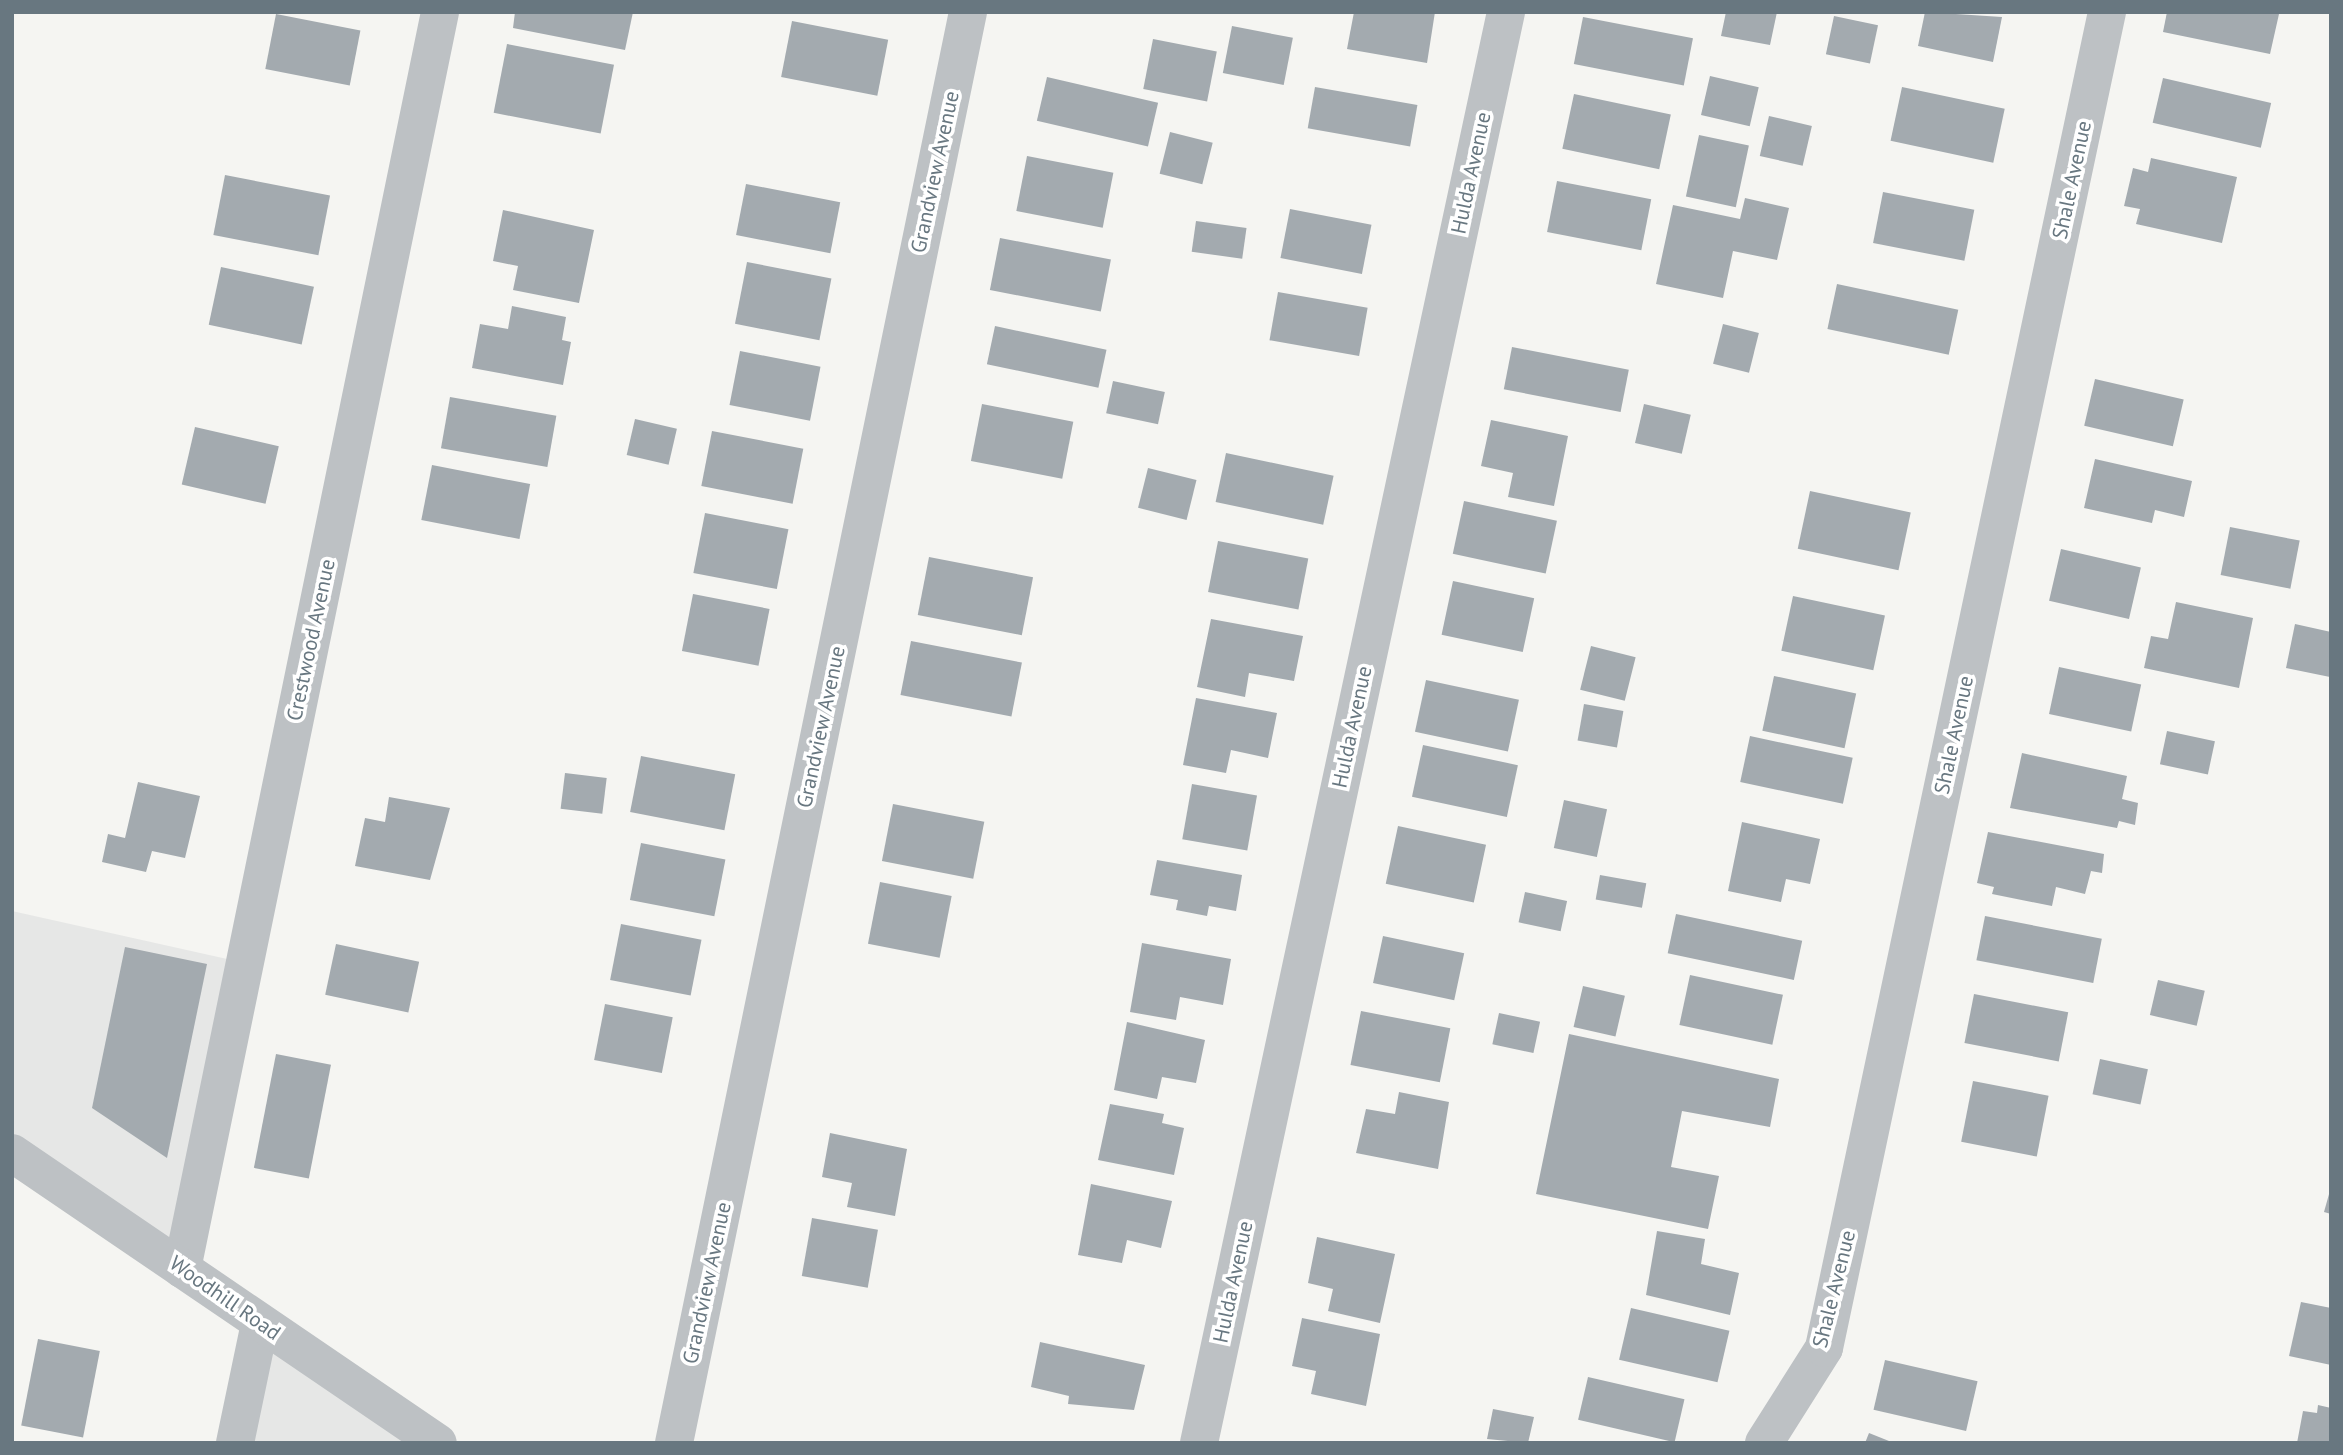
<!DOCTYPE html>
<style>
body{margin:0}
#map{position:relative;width:2343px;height:1455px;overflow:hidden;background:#f5f5f2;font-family:"PT Sans",sans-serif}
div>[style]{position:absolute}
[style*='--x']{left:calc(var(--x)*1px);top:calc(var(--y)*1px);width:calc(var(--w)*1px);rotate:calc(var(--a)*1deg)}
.built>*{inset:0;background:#e6e7e6}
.building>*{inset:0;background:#a3aaaf;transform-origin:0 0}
.minor>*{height:38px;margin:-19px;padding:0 19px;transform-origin:19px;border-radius:19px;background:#bdc1c4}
.tertiary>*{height:38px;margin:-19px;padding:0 19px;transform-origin:19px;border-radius:19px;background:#bdc1c4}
span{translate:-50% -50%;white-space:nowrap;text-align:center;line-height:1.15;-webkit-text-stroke:7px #fff;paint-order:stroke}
.street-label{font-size:21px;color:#687780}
.frame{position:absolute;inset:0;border:14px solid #687780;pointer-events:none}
</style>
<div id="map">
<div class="built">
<div style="clip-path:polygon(12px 911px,245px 963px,182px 1269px,12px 1166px)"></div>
<div style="clip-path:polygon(260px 1323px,438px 1443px,235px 1443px)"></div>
</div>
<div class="building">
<div style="clip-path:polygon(515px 12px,633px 12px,625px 50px,513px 28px)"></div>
<div style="clip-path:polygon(1354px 12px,1435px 12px,1427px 63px,1347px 49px)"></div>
<div style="clip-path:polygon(1726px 12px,1777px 12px,1770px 45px,1721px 36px)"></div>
<div style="clip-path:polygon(1925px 12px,2002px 17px,1993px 62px,1918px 46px)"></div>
<div style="clip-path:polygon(2167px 12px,2272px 12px,2279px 14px,2270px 54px,2163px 32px)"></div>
<div style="left:276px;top:14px;width:86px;height:56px;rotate:11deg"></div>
<div style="left:1834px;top:16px;width:45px;height:39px;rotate:12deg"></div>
<div style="left:1583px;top:17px;width:112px;height:48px;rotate:11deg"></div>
<div style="left:792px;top:21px;width:98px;height:57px;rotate:11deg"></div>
<div style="left:1232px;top:26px;width:62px;height:48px;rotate:11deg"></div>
<div style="left:1153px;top:39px;width:65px;height:51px;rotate:11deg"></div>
<div style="left:507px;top:44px;width:109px;height:70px;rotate:11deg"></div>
<div style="left:1710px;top:76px;width:50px;height:40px;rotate:13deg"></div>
<div style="left:1047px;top:77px;width:114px;height:45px;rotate:13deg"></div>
<div style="left:2163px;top:78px;width:111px;height:46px;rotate:13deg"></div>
<div style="left:1315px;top:87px;width:104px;height:42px;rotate:10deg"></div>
<div style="left:1902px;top:87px;width:105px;height:55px;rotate:12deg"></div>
<div style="left:1574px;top:94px;width:99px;height:56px;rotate:12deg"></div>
<div style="left:1769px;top:116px;width:44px;height:41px;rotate:13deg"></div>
<div style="left:1170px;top:132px;width:44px;height:43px;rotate:14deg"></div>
<div style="left:1699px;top:135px;width:51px;height:63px;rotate:12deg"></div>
<div style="left:1027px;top:156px;width:88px;height:56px;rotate:11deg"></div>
<div style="clip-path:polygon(2151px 158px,2237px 177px,2222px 243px,2136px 224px,2140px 209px,2124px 206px,2133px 168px,2148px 172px)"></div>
<div style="left:225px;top:175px;width:107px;height:61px;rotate:11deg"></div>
<div style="left:1557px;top:181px;width:96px;height:52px;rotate:11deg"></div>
<div style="left:746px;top:184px;width:96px;height:52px;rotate:11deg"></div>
<div style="left:1883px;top:192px;width:93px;height:52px;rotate:11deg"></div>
<div style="clip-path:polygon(1745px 198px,1789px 208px,1777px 260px,1733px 251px,1723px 298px,1656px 284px,1673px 205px,1740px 219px)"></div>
<div style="left:1290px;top:209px;width:83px;height:50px;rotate:11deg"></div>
<div style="clip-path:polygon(503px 210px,594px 230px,579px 303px,513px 290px,518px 266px,493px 261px)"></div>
<div style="left:1196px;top:221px;width:51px;height:31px;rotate:8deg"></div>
<div style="left:1000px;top:238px;width:113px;height:53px;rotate:11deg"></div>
<div style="left:747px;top:262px;width:86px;height:63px;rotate:11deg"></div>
<div style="left:221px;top:267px;width:95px;height:59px;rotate:12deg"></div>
<div style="left:1837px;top:284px;width:124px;height:46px;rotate:12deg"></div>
<div style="left:1278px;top:292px;width:91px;height:49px;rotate:10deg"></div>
<div style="clip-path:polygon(512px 306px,566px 317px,562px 340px,571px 342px,563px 385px,472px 368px,480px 324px,508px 329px)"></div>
<div style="left:1723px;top:324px;width:37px;height:41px;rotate:14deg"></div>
<div style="left:995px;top:326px;width:114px;height:39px;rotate:12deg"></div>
<div style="left:1512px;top:347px;width:119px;height:43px;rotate:11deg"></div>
<div style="left:740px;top:351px;width:82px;height:55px;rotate:11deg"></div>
<div style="left:2095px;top:379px;width:91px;height:48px;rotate:13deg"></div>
<div style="left:1113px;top:381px;width:53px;height:33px;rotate:12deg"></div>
<div style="left:450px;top:397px;width:108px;height:52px;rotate:10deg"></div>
<div style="left:982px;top:404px;width:93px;height:58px;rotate:11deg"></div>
<div style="left:1644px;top:404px;width:48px;height:40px;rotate:13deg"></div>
<div style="left:635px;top:419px;width:43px;height:37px;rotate:13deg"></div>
<div style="clip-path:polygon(1491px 420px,1568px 436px,1554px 506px,1508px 497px,1513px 473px,1481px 466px)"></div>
<div style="left:195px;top:427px;width:86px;height:59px;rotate:13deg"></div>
<div style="left:712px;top:431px;width:93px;height:56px;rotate:11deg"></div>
<div style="left:1226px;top:453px;width:110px;height:50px;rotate:12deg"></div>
<div style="clip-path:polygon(2095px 459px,2192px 481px,2184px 517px,2155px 510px,2152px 523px,2084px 508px)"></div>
<div style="left:432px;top:465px;width:100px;height:56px;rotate:11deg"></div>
<div style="left:1148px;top:468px;width:50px;height:41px;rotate:14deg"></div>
<div style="left:1810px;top:491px;width:103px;height:59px;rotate:12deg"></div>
<div style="left:1464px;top:501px;width:95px;height:54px;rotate:12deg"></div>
<div style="left:705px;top:513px;width:85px;height:61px;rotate:11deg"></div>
<div style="left:2230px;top:527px;width:71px;height:49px;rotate:11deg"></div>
<div style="left:1218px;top:541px;width:92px;height:52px;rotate:11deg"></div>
<div style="left:2061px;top:549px;width:82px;height:53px;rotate:13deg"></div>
<div style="left:929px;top:557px;width:106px;height:59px;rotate:11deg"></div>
<div style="left:1453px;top:581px;width:83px;height:55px;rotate:12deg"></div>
<div style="left:693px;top:594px;width:78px;height:58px;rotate:11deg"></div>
<div style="left:1793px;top:596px;width:94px;height:56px;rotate:12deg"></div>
<div style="clip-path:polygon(2176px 602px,2253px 618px,2239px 688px,2144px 668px,2151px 636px,2168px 639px)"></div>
<div style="clip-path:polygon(1211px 619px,1303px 636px,1294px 681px,1249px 673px,1245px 697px,1197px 687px)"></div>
<div style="clip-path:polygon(2295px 624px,2331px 632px,2330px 677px,2286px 668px)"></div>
<div style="left:911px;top:641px;width:113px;height:55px;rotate:11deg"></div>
<div style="left:1591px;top:646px;width:46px;height:45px;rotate:14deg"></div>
<div style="left:2059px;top:667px;width:84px;height:48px;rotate:12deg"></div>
<div style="left:1774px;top:676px;width:84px;height:56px;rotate:12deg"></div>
<div style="left:1426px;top:680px;width:95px;height:53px;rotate:12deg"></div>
<div style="clip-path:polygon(1196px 698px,1277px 713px,1268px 758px,1231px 750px,1226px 773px,1183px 765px)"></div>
<div style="left:1584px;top:704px;width:40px;height:37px;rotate:10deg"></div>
<div style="left:2167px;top:731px;width:49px;height:34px;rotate:12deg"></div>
<div style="left:1750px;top:736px;width:105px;height:47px;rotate:12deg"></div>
<div style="left:1423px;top:745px;width:97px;height:53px;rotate:12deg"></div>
<div style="clip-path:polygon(2022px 753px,2127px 776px,2122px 799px,2138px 803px,2135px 825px,2119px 821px,2117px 828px,2010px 808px)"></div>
<div style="left:641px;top:756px;width:96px;height:57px;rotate:11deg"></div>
<div style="left:565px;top:773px;width:42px;height:36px;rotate:7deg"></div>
<div style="clip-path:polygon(138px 782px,200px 796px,185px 858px,152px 851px,146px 872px,102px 862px,108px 834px,125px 838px)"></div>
<div style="left:1192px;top:784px;width:66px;height:56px;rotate:10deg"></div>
<div style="clip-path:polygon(389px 797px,450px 808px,430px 880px,355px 866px,365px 818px,385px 822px)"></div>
<div style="left:1564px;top:800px;width:44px;height:49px;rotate:12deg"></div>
<div style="left:893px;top:804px;width:93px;height:58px;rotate:11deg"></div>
<div style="clip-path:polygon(1742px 822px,1820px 839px,1810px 884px,1786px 879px,1781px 902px,1728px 891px)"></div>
<div style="left:1398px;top:826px;width:90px;height:59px;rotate:12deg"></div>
<div style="clip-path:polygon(1988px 832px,2104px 854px,2102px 873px,2091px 871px,2085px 894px,2056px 887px,2052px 906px,1992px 894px,1994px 887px,1977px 883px)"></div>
<div style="left:641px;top:843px;width:86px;height:58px;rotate:11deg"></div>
<div style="clip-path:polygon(1157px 860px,1242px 875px,1236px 911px,1209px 906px,1207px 916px,1176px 910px,1178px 900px,1150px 895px)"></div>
<div style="left:1600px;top:875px;width:47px;height:25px;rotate:10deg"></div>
<div style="left:880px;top:882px;width:73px;height:63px;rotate:11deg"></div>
<div style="left:1525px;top:892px;width:43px;height:31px;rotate:12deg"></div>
<div style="left:1676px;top:914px;width:129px;height:40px;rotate:12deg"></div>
<div style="left:1985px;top:916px;width:119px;height:45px;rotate:11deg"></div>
<div style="left:621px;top:924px;width:82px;height:57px;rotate:11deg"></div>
<div style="left:1383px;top:936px;width:83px;height:48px;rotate:12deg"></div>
<div style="clip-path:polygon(1142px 943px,1231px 959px,1223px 1005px,1180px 997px,1176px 1020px,1130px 1012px)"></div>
<div style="left:336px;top:944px;width:85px;height:52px;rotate:12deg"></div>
<div style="clip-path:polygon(125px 947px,207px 964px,167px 1158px,92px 1108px)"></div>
<div style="left:1690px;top:975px;width:95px;height:51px;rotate:12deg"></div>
<div style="left:2158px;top:980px;width:48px;height:36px;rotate:13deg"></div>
<div style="left:1583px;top:986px;width:43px;height:42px;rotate:13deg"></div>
<div style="left:1974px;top:994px;width:96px;height:50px;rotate:11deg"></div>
<div style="left:605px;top:1004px;width:69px;height:57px;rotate:11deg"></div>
<div style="left:1361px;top:1011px;width:91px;height:55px;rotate:11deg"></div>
<div style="left:1499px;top:1013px;width:42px;height:32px;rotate:12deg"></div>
<div style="clip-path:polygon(1127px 1022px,1205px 1040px,1196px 1083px,1162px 1077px,1157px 1099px,1114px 1090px)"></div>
<div style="clip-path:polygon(1569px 1034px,1779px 1079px,1770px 1127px,1682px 1111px,1671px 1167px,1719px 1176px,1708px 1229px,1536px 1194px)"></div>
<div style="left:276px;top:1054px;width:56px;height:116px;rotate:11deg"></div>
<div style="left:2100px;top:1059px;width:49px;height:36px;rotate:12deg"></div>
<div style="left:1973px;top:1081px;width:77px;height:62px;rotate:11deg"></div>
<div style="clip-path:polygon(1399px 1092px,1449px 1102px,1438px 1169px,1356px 1153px,1366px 1109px,1395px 1114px)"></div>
<div style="clip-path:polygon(1110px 1104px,1164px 1114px,1162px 1123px,1184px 1128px,1174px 1175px,1098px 1160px)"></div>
<div style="clip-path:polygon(830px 1133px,907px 1149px,895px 1216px,847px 1207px,852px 1183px,822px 1177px)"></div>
<div style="clip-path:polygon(1091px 1184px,1172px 1201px,1161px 1248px,1127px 1240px,1122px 1263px,1078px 1255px)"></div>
<div style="clip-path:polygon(2331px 1187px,2331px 1214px,2324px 1212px)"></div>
<div style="left:812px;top:1218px;width:67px;height:59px;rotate:10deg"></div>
<div style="clip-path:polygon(1657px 1231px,1705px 1239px,1701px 1264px,1739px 1273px,1730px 1315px,1646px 1295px)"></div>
<div style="clip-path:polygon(1317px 1237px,1395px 1254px,1380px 1323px,1328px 1311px,1333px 1289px,1308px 1283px)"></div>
<div style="clip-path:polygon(2301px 1302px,2331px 1308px,2331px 1365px,2289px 1356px)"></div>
<div style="left:1631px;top:1308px;width:101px;height:53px;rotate:13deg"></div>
<div style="clip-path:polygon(1302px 1318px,1380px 1334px,1366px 1406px,1311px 1394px,1316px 1371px,1292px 1366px)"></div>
<div style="left:38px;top:1339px;width:63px;height:88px;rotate:11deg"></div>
<div style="clip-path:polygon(1040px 1342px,1145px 1365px,1134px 1410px,1068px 1404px,1069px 1396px,1031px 1387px)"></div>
<div style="left:1885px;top:1360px;width:95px;height:51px;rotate:13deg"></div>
<div style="left:1588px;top:1377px;width:99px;height:44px;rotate:13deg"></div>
<div style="clip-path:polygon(2318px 1405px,2331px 1408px,2331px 1443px,2297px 1443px,2303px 1411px,2317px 1413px)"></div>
<div style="clip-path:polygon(1493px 1409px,1534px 1417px,1528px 1443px,1487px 1439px)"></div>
<div style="clip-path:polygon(1869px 1433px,1894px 1443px,1865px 1443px)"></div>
</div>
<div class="minor">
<div style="--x:182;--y:1269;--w:1283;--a:-78.4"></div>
<div style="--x:235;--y:1443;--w:123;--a:-78.2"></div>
<div style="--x:674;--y:1443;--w:1461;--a:-78.39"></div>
<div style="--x:1199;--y:1443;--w:1464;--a:-77.89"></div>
<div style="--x:1764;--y:1443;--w:112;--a:-57.7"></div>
<div style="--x:1824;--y:1348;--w:1366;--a:-78.04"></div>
</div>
<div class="tertiary">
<div style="--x:12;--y:1153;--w:515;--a:34.25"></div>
</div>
<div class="street-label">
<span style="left:935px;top:172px;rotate:-78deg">Grandview Avenue</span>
<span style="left:1471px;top:173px;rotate:-78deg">Hulda Avenue</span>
<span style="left:2072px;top:180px;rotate:-78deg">Shale Avenue</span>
<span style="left:311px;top:640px;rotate:-78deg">Crestwood Avenue</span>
<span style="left:821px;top:727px;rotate:-78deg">Grandview Avenue</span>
<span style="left:1352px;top:727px;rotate:-78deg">Hulda Avenue</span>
<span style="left:1954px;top:735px;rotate:-78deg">Shale Avenue</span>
<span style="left:1233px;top:1282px;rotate:-78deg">Hulda Avenue</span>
<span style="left:707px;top:1283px;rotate:-78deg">Grandview Avenue</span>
<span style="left:1834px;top:1289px;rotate:-76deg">Shale Avenue</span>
<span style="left:225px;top:1298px;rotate:35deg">Woodhill Road</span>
</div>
<div class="frame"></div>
</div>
